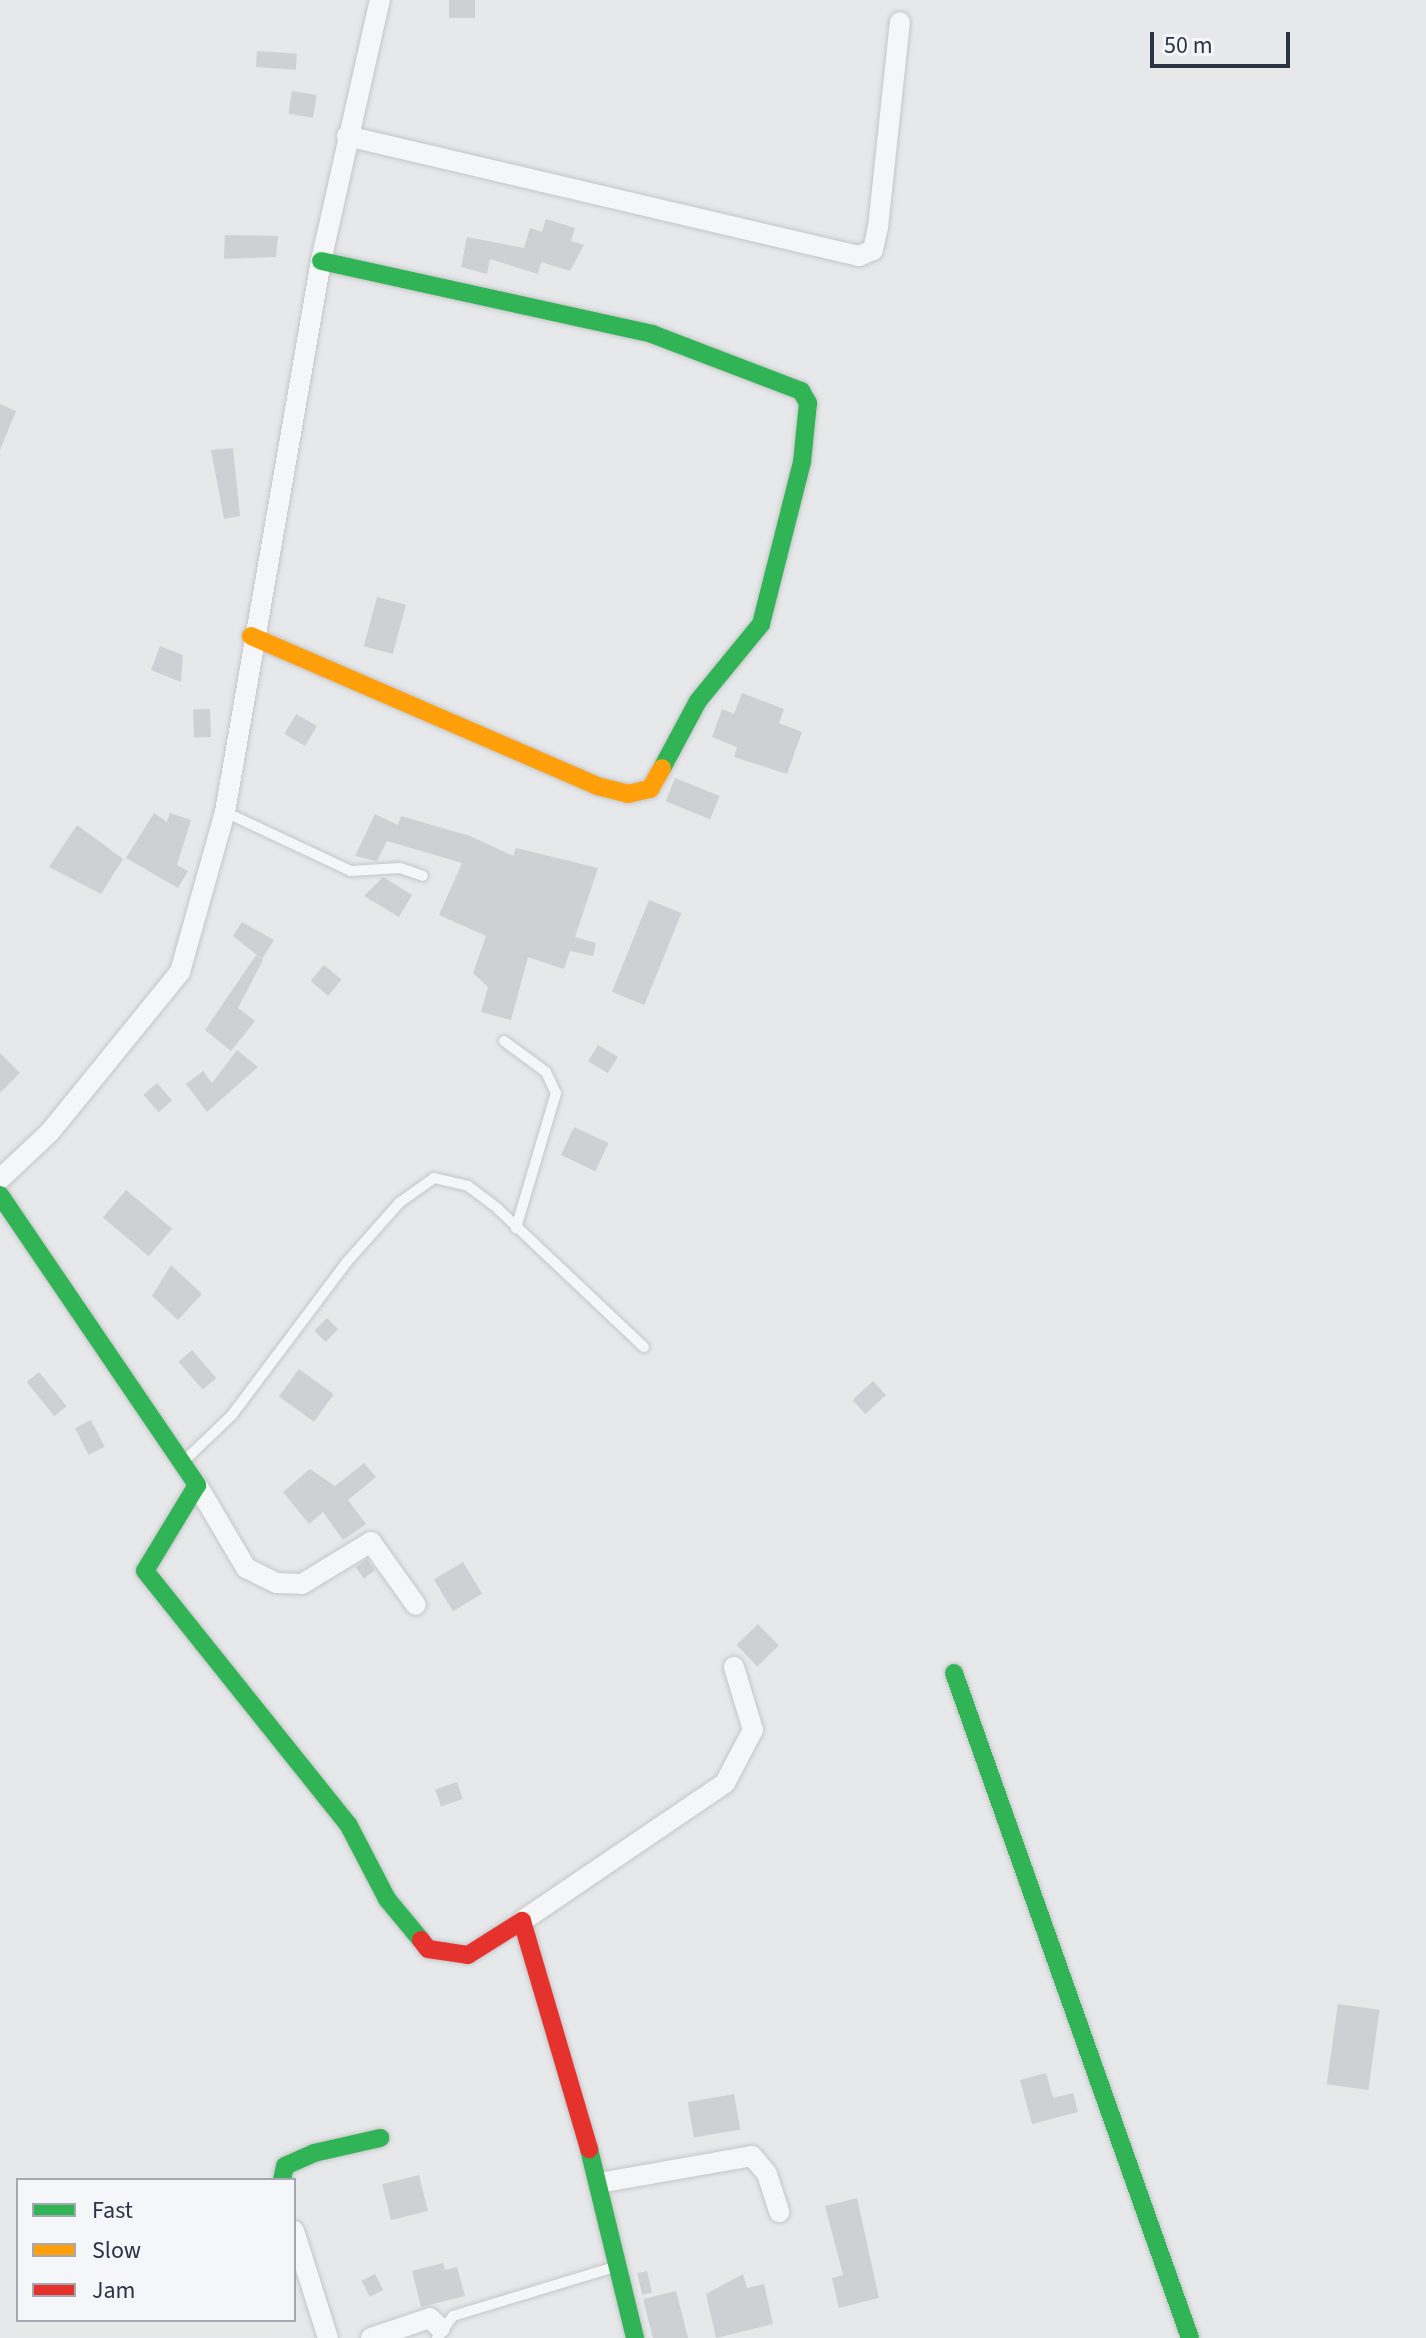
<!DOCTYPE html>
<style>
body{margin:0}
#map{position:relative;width:1426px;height:2338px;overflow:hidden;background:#e6e8ea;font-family:"Source Sans 3",sans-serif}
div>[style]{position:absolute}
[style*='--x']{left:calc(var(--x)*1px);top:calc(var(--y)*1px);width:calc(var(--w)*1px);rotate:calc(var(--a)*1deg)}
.building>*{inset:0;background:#ced0d3;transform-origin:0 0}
.roads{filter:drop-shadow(0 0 2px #c4c6c8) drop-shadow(0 0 2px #c4c6c8)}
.lane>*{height:10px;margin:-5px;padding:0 5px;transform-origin:5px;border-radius:5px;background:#f5f6f7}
.street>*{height:20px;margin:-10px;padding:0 10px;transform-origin:10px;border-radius:10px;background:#f5f6f7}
.fast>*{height:18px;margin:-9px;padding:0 9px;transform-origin:9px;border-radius:9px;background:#30b455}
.slow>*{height:18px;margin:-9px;padding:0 9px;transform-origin:9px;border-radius:9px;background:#ff9f0a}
.jam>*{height:18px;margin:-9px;padding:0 9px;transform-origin:9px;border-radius:9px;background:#e5322d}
span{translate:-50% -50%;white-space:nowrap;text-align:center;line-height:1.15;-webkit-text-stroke:7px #f4f6f9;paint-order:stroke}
.legend{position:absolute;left:16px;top:2178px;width:280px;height:144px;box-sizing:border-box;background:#f4f6f9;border:2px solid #a4a8b1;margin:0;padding:10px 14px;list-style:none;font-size:24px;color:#2b3445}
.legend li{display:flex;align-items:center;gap:16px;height:40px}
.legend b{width:40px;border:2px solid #a4a8b1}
.scale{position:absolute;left:1150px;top:32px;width:140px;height:36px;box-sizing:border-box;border:4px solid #2b3445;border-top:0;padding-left:10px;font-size:24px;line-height:28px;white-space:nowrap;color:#2b3445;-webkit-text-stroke:6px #f4f6f9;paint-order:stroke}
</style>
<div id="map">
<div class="building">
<div style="left:449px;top:0;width:26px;height:18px"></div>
<div style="left:257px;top:51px;width:40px;height:16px;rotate:4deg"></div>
<div style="left:292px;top:91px;width:25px;height:23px;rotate:9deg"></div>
<div style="clip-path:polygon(546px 219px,575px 228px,571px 241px,584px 245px,570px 271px,541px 262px,538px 274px,490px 259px,487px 274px,461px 267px,467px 237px,524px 248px,530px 228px,542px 232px)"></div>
<div style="clip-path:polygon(225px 235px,278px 236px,276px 257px,224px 259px)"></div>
<div style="clip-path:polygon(0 404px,16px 411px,0 450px)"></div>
<div style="clip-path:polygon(233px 448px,240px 516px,224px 519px,211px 450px)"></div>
<div style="left:377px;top:597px;width:30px;height:51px;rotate:15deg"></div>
<div style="clip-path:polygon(160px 646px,183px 655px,181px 682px,151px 670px)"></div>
<div style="clip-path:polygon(742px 693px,784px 709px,779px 723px,802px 732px,787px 774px,734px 757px,737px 747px,712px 737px,722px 709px,734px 714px)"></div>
<div style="left:210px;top:709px;width:28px;height:17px;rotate:88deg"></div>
<div style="left:296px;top:714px;width:24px;height:23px;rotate:30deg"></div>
<div style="left:675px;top:778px;width:48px;height:25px;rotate:22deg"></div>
<div style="clip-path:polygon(154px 813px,167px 822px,170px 813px,191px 820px,177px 865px,188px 871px,178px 888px,126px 858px)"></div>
<div style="clip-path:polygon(375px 814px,398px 825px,401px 816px,470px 836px,513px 856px,516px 848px,598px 868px,575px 937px,596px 943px,593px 956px,570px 951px,564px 969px,528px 957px,511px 1020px,481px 1012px,488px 987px,473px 973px,486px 936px,439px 915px,462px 863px,387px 841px,377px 861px,355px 856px)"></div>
<div style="clip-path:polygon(77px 825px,123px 859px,101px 894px,49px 867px)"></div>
<div style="clip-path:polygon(383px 877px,412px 895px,399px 917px,364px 896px)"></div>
<div style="left:649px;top:900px;width:35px;height:99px;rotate:22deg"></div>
<div style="clip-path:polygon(242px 922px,274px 940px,262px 959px,233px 936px)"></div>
<div style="clip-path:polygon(256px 955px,263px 960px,238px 1008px,255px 1021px,231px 1051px,205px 1030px)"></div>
<div style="left:324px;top:965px;width:23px;height:21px;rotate:40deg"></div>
<div style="left:598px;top:1045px;width:23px;height:19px;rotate:31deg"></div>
<div style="clip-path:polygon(237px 1050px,258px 1067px,207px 1112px,186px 1084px,203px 1071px,212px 1083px)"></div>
<div style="clip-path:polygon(0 1053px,20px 1073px,0 1093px)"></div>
<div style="left:157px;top:1083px;width:23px;height:18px;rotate:49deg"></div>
<div style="left:574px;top:1127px;width:38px;height:31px;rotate:25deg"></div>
<div style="left:126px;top:1190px;width:60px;height:36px;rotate:40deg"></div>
<div style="clip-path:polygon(171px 1265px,202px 1294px,178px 1320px,152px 1296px)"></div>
<div style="left:327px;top:1318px;width:16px;height:18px;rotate:45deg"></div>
<div style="left:192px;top:1350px;width:37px;height:18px;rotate:49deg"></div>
<div style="left:299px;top:1369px;width:43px;height:34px;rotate:36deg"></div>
<div style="left:39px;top:1372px;width:44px;height:16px;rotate:51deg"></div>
<div style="left:873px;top:1381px;width:19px;height:28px;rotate:47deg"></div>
<div style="left:91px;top:1420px;width:30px;height:18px;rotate:63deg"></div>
<div style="clip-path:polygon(364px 1463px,376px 1477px,348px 1500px,366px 1524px,343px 1540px,323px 1512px,309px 1524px,283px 1492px,310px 1469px,335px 1486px)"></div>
<div style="left:367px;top:1559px;width:14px;height:14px;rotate:54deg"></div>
<div style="left:463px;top:1562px;width:37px;height:34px;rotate:59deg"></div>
<div style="left:758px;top:1624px;width:30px;height:30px;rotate:46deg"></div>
<div style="left:457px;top:1782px;width:18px;height:23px;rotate:71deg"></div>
<div style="left:1338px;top:2004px;width:42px;height:81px;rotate:8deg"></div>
<div style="clip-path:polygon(1046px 2073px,1053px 2098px,1073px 2093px,1078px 2112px,1032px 2124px,1020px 2080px)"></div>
<div style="left:734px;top:2094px;width:36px;height:47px;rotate:80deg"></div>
<div style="left:419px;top:2175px;width:37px;height:38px;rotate:76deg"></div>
<div style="clip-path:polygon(857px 2198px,879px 2298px,839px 2308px,832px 2278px,843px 2275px,825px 2206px)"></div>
<div style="clip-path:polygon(443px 2263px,445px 2270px,457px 2267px,465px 2296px,421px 2307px,412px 2271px)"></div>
<div style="left:647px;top:2271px;width:22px;height:10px;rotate:77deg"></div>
<div style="left:375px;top:2274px;width:18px;height:15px;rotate:63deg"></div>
<div style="clip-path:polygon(743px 2274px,747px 2288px,764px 2284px,773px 2324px,716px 2338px,706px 2294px)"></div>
<div style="clip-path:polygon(676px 2291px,688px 2338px,653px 2338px,643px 2299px)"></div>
</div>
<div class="roads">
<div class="lane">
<div style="--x:225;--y:812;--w:139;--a:25.1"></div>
<div style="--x:351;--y:871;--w:49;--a:-3.5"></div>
<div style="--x:400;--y:868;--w:24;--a:19"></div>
<div style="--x:504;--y:1041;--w:52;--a:36.4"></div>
<div style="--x:546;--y:1072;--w:23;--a:65"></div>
<div style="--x:556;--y:1093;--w:141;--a:106.5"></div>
<div style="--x:184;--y:1461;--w:66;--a:-43.8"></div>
<div style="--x:232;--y:1415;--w:190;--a:-53.1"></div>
<div style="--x:346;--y:1263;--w:80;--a:-48.5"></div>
<div style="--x:399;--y:1203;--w:43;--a:-35.5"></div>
<div style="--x:434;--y:1178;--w:35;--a:13"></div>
<div style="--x:468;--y:1186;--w:38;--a:37"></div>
<div style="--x:498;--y:1209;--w:201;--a:43.4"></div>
<div style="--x:437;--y:2338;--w:27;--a:-54"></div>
<div style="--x:453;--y:2316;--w:168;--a:-16.9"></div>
</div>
<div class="street">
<div style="--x:347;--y:136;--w:526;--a:13.19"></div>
<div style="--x:859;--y:256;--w:15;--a:-23"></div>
<div style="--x:873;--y:250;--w:24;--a:-78"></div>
<div style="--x:878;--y:227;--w:206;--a:-83.9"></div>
<div style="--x:0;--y:1179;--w:69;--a:-43.2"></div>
<div style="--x:50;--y:1132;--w:206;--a:-50.9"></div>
<div style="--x:180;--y:972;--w:166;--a:-74.3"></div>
<div style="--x:225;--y:812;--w:559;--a:-80.12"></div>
<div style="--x:321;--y:261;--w:268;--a:-77.3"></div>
<div style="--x:197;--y:1485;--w:96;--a:59.4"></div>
<div style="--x:246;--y:1568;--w:34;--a:26"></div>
<div style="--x:277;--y:1583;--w:25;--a:2"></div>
<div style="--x:302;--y:1584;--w:81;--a:-31.3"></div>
<div style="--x:371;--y:1542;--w:77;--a:54.5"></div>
<div style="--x:522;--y:1921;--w:245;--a:-34.2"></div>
<div style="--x:725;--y:1783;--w:60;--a:-62.2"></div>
<div style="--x:753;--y:1730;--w:66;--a:-106.8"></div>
<div style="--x:599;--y:2183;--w:155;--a:-10"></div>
<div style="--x:752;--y:2156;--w:23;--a:50"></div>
<div style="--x:767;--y:2174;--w:40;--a:72"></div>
<div style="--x:294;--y:2231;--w:112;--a:72.4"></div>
<div style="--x:371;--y:2338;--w:62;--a:-18.7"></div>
<div style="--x:430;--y:2318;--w:14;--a:45"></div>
</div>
<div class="fast">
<div style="--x:321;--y:261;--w:339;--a:12.4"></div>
<div style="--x:652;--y:334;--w:160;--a:20.9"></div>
<div style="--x:801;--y:391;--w:14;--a:60"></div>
<div style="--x:808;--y:403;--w:59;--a:95.8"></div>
<div style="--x:802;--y:462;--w:167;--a:104.2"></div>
<div style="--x:761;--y:624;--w:99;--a:129.3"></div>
<div style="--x:698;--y:701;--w:76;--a:118.2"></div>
<div style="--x:0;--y:1195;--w:351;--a:55.8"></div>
<div style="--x:197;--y:1485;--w:100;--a:121.2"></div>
<div style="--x:145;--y:1571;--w:324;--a:51.3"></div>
<div style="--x:348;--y:1824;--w:85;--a:62.5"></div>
<div style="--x:387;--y:1899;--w:53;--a:50.3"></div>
<div style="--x:954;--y:1673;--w:706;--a:70.46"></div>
<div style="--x:589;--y:2149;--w:195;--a:76.3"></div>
<div style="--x:282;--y:2180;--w:14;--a:-78"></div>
<div style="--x:285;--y:2166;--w:32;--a:-24"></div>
<div style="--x:314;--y:2153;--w:68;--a:-12.8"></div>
</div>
<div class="slow">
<div style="--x:251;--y:636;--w:377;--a:23.4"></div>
<div style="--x:597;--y:786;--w:32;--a:14"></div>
<div style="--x:628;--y:794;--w:23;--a:-13"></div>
<div style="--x:650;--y:789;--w:24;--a:-60"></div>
</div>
<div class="jam">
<div style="--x:421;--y:1940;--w:11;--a:52"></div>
<div style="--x:428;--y:1949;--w:40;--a:8.5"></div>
<div style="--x:468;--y:1955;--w:64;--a:-32.2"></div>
<div style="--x:522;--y:1921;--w:238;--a:73.6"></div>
</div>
</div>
<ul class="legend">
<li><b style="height:10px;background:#30b455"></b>Fast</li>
<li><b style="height:10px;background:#ff9f0a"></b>Slow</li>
<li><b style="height:10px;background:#e5322d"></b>Jam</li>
</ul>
<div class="scale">50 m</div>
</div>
